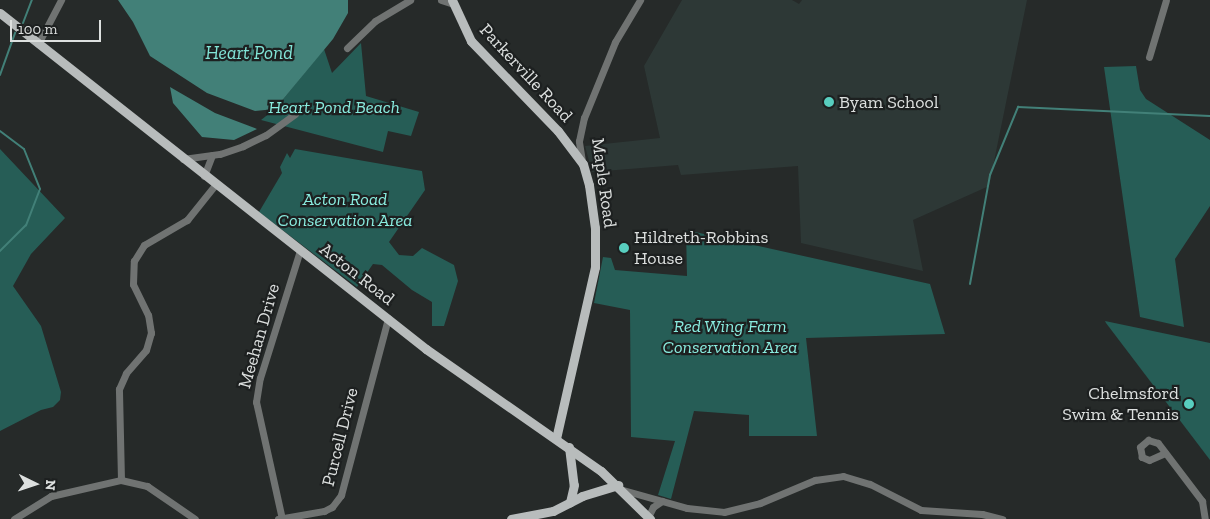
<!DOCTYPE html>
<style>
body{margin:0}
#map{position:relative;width:1210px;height:519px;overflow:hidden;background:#262a29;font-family:"Zilla Slab",serif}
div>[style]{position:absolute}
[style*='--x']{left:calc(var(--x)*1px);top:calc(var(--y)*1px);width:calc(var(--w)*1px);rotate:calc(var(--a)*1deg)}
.built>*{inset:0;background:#2d3836}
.green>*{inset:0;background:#265d56}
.water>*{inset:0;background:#428078}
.stream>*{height:2px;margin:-1px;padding:0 1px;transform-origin:1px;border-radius:1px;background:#428078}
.minor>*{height:7px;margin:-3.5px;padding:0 3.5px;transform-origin:3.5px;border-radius:3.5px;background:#707372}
.major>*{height:9px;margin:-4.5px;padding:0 4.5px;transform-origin:4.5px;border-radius:4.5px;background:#b8bcbc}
.dots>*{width:14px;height:14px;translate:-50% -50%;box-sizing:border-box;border:2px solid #1d2020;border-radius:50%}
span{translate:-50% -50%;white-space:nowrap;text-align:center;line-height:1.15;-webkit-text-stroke:4.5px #1d2020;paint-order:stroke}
.street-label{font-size:18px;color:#dde0df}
.poi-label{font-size:18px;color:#dde0df}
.left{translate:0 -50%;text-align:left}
.right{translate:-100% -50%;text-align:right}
.park-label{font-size:18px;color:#89ecdf;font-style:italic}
.water-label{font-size:19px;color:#82e5d7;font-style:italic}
.north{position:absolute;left:10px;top:459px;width:50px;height:50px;-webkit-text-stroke:4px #1d2020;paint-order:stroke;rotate:94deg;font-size:14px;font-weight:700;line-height:20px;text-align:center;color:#dde0df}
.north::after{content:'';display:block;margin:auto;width:18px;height:22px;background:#dde0df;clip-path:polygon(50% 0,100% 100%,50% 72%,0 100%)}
.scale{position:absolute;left:10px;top:20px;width:91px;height:22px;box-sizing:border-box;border:2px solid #dde0df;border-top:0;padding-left:6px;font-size:15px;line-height:18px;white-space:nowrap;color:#dde0df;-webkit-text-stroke:4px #1d2020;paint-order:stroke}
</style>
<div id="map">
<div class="built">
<div style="clip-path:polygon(682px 0,792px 0,799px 4px,802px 0,1027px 0,989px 186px,913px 220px,923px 271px,801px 243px,798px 166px,681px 175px,678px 165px,592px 172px,585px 146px,660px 138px,644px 66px)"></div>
</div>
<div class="green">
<div style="clip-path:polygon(361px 43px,366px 96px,419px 112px,411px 136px,388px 131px,383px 152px,261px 120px,275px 109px,324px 49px,332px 73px)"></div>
<div style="clip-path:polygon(1136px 66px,1140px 90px,1146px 99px,1210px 140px,1210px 206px,1175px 259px,1184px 327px,1140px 317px,1104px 67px)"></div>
<div style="clip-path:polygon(0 149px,65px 218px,31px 254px,13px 286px,41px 326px,61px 392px,60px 400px,53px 407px,41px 410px,0 431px)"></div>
<div style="clip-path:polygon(295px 149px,422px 171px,425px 190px,389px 242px,399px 255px,413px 256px,422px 248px,454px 265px,458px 281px,444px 326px,432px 326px,432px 302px,412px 290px,382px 265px,373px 264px,357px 287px,259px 212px,282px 173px,280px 167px,287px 153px,290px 158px)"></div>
<div style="clip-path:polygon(686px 230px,930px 284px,945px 334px,806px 338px,817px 436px,749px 436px,749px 415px,694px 411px,671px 499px,658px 495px,675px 441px,631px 437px,630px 310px,594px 303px,603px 257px,611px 258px,615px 270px,687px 276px)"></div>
<div style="clip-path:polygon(1105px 321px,1210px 343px,1210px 460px,1106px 323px)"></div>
</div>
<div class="water">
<div style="clip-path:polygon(118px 0,348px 0,348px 13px,333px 39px,275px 109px,255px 111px,207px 93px,150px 56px,133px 22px)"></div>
<div style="clip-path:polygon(170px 87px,215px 113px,257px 129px,234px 140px,202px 137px,173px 103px)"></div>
</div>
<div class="stream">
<div style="--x:23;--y:23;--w:25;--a:-69"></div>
<div style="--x:0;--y:75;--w:45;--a:-70.3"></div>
<div style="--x:0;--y:131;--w:30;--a:37"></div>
<div style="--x:24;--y:149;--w:43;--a:68.2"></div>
<div style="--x:40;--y:189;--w:39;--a:111"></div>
<div style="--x:26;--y:225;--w:37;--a:135"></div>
<div style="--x:970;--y:284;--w:111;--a:-79.6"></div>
<div style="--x:990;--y:175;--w:74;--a:-67.6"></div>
<div style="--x:1018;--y:107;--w:192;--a:2.7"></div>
</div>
<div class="minor">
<div style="--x:441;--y:0;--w:13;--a:18"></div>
<div style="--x:38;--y:44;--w:50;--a:-62.4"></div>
<div style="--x:347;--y:48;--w:39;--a:-44"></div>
<div style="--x:375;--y:21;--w:41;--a:-31"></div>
<div style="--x:1149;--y:57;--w:59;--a:-73.4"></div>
<div style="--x:183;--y:159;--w:37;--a:-8"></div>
<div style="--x:220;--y:154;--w:24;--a:-19"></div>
<div style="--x:243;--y:146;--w:25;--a:-26"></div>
<div style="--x:266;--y:135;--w:36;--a:-36"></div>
<div style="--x:582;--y:161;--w:20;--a:-99"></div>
<div style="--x:579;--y:141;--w:24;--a:-78"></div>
<div style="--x:584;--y:118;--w:82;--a:-67.8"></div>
<div style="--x:615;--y:42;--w:49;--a:-59.2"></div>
<div style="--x:204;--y:176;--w:22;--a:-69"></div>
<div style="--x:1165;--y:453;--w:17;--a:156"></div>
<div style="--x:1149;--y:460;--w:8;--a:-157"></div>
<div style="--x:1142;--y:457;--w:10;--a:-101"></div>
<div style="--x:1140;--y:447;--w:11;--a:-41"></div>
<div style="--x:1148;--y:440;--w:10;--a:17"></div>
<div style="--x:1158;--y:443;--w:73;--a:52.8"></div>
<div style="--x:1202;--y:501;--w:18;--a:81"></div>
<div style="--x:121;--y:480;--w:91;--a:-91.3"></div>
<div style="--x:119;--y:389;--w:17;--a:-66"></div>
<div style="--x:126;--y:373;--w:30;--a:-49"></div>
<div style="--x:146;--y:350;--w:18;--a:-74"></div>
<div style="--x:151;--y:333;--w:18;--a:-99"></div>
<div style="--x:148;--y:315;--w:34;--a:-116"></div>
<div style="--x:133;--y:284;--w:23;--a:-88"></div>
<div style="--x:134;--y:261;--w:19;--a:-58"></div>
<div style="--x:144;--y:245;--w:50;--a:-30.2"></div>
<div style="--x:187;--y:220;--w:45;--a:-51.3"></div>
<div style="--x:623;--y:490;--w:66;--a:15.7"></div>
<div style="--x:687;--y:508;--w:37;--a:6"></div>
<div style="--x:724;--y:512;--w:37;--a:-14"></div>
<div style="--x:760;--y:503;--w:60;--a:-22.7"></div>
<div style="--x:815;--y:480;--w:28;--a:-8"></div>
<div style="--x:843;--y:476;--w:28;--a:17"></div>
<div style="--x:870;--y:484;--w:57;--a:27"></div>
<div style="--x:921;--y:510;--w:61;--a:3.8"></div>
<div style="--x:982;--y:514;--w:21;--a:14"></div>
<div style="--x:648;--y:517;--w:11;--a:-63"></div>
<div style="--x:653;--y:507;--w:11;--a:-34"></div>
<div style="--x:14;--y:519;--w:44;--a:-31.9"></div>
<div style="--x:51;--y:496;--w:72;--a:-12.9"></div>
<div style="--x:121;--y:480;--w:27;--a:13"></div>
<div style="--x:147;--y:486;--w:58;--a:34.5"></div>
<div style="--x:278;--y:519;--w:47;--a:-9.9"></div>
<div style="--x:324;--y:511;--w:9;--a:-27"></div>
<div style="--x:332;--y:507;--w:15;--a:-53"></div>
<div style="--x:341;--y:495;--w:183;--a:-75.1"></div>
<div style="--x:282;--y:519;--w:120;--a:-102.5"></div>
<div style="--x:256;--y:402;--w:24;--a:-81"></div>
<div style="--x:260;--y:378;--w:134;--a:-72.6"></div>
</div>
<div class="major">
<div style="--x:452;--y:0;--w:45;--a:65.1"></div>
<div style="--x:471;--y:41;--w:125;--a:46"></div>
<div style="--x:558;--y:131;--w:41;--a:52.9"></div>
<div style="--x:583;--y:164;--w:22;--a:74"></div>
<div style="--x:589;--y:185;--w:43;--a:82.1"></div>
<div style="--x:595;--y:228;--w:39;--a:90"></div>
<div style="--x:595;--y:267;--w:176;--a:102.8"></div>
<div style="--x:0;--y:13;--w:543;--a:38.26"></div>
<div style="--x:426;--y:349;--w:213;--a:34.9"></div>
<div style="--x:601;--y:471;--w:69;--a:44.4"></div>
<div style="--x:569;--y:447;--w:38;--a:83"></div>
<div style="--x:574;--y:485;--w:18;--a:103"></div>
<div style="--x:511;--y:519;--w:43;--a:-10.8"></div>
<div style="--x:553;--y:511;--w:33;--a:-27"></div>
<div style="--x:582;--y:496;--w:38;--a:-17"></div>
</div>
<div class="dots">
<div style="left:829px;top:102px;background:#58cebf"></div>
<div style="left:624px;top:248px;background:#58cebf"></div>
<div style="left:1189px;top:404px;background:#58cebf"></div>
</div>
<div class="street-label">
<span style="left:526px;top:73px;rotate:47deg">Parkerville Road</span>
<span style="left:604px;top:183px;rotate:82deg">Maple Road</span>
<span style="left:357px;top:274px;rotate:38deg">Acton Road</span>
<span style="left:259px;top:336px;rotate:-74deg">Meehan Drive</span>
<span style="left:340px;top:437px;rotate:-76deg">Purcell Drive</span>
</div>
<div class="poi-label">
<span class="left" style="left:839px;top:102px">Byam School</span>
<span class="left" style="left:634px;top:248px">Hildreth-Robbins<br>House</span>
<span class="right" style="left:1179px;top:404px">Chelmsford<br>Swim &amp; Tennis</span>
</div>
<div class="park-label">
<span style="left:334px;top:107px">Heart Pond Beach</span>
<span style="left:345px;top:210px">Acton Road<br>Conservation Area</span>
<span style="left:730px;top:337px">Red Wing Farm<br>Conservation Area</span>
</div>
<div class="water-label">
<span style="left:249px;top:53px">Heart Pond</span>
</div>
<div class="north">N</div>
<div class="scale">100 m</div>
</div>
